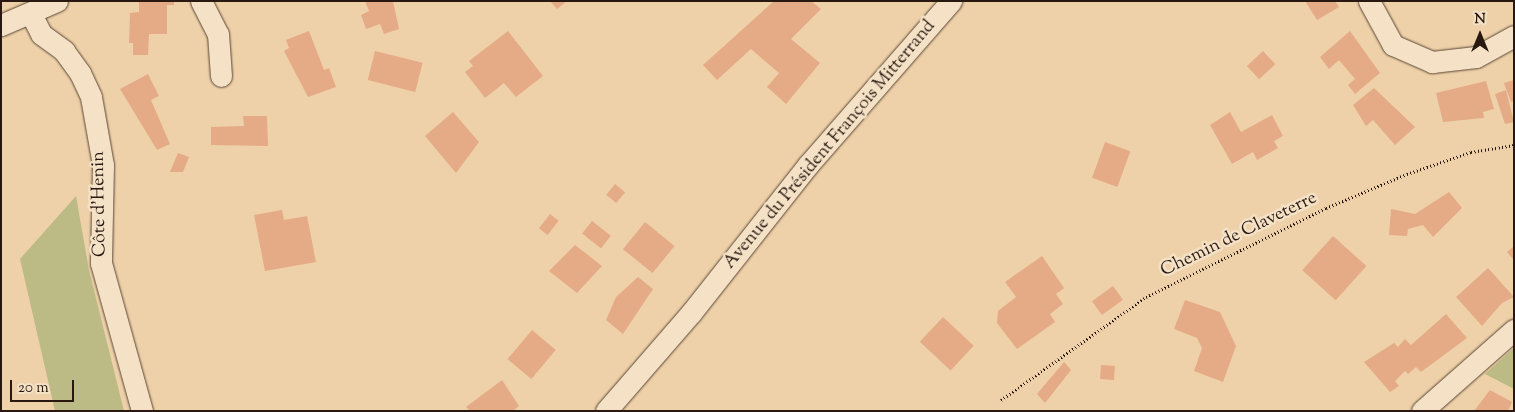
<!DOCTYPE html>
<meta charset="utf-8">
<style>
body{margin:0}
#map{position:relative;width:1515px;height:412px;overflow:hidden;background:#eed1a8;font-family:"Sorts Mill Goudy",serif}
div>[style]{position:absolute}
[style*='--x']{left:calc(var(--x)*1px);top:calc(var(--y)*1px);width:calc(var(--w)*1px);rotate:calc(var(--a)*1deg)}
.green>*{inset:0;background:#bcba85}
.building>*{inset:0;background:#e5ab87;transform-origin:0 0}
.path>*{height:3px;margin-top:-1.5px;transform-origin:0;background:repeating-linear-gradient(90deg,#281810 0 1px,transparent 0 3.5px)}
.roads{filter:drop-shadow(0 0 1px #5a4636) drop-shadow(0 0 1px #5a4636)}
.minor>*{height:21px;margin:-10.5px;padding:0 10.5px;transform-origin:10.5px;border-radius:10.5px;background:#f4e1c6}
span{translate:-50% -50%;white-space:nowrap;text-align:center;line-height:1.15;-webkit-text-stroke:5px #f4e1c6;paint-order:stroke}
.street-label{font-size:18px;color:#281810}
.frame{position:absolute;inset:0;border:2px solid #281810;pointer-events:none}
.north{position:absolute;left:1455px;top:10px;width:50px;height:50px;-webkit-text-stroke:4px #f4e1c6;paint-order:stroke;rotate:0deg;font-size:14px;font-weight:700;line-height:20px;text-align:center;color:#281810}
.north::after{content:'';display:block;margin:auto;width:18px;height:22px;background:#281810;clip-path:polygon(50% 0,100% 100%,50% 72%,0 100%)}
.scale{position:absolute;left:10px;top:380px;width:64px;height:22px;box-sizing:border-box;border:2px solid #281810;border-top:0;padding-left:6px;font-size:15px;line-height:18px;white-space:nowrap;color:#281810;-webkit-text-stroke:4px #f4e1c6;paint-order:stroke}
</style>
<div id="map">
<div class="green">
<div style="clip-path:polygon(76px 196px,89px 270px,124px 411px,55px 411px,20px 259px)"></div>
<div style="clip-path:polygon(1514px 348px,1514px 389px,1485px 374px)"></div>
</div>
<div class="building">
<div style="clip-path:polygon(139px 1px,174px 1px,174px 5px,167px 5px,167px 34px,149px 34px,148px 55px,133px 55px,133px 43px,129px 43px,130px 13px,139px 12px)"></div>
<div style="clip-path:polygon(365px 1px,393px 1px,399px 29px,384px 34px,380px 24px,366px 29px,361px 15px,369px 11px)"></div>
<div style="clip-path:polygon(550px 1px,567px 1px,557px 9px)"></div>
<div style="clip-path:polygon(774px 1px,811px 1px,821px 9px,791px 39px,820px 63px,786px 104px,767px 87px,779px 73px,751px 49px,717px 80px,703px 65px)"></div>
<div style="clip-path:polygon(1305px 1px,1335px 1px,1339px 7px,1317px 20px)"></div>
<div style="clip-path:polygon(309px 31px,324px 70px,329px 68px,336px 87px,308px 97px,284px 51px,289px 48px,286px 40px)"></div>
<div style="clip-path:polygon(508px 31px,543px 76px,516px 97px,504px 83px,485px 98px,465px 72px,473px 66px,469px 61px)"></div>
<div style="clip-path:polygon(1350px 31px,1380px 73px,1355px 94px,1348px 85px,1355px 79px,1339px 60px,1329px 69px,1320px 57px)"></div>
<div style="left:375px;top:51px;width:49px;height:30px;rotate:14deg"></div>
<div style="left:1263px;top:51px;width:18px;height:22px;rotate:47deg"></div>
<div style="clip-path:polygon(148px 74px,159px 96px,151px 100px,170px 144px,157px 150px,120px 89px)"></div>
<div style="clip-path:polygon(1514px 80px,1514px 101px,1511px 102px,1504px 83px)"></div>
<div style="clip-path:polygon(1486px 81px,1494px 109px,1483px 112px,1484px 118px,1443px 122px,1436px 93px)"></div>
<div style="clip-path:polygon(1374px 88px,1415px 127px,1395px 145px,1373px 120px,1366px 126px,1353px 105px)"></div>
<div style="clip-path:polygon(1506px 90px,1514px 122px,1505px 124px,1495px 94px)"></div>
<div style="clip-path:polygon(453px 112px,479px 142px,456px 173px,425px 136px)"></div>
<div style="clip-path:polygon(1230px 112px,1241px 132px,1272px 115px,1283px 136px,1274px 141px,1278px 148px,1257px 160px,1253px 152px,1232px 164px,1210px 125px)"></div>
<div style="clip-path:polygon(243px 116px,267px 116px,268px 146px,211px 145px,211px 127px,244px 126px)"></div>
<div style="left:1105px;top:142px;width:27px;height:38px;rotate:20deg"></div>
<div style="clip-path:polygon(178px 153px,189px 157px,183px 172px,170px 172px)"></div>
<div style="left:615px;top:184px;width:13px;height:14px;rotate:39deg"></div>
<div style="clip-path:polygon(1449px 192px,1462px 208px,1433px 237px,1423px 225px,1408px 229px,1407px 236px,1389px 235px,1391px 209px,1415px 214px)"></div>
<div style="clip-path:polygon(282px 210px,284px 220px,307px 216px,316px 262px,265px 271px,254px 215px)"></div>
<div style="left:550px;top:214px;width:11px;height:18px;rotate:38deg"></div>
<div style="left:592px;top:221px;width:24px;height:16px;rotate:38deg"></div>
<div style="left:645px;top:222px;width:38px;height:35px;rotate:39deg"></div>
<div style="left:1333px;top:236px;width:45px;height:46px;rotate:42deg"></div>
<div style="clip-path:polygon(575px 245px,602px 266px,577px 293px,549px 271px)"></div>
<div style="clip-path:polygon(1514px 246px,1514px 260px,1507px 252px)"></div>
<div style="clip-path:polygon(1042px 256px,1064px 288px,1056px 294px,1063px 304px,1050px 314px,1055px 322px,1017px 349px,997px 323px,998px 311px,1016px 297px,1005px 282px)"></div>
<div style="clip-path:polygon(1488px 268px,1514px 297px,1502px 303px,1482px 326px,1456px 297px)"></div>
<div style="clip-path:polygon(638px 277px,653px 289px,623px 334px,606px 320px,616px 297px)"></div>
<div style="left:1113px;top:286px;width:17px;height:26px;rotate:54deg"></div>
<div style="clip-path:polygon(1185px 300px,1220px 312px,1236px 346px,1223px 382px,1194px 371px,1202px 348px,1197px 338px,1174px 329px)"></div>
<div style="clip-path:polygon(1446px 314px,1467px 338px,1421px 372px,1416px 367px,1408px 374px,1405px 371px,1395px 381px,1399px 386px,1390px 392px,1364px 362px,1394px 343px,1398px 347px,1405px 339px,1411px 345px)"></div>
<div style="left:943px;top:317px;width:42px;height:34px;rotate:43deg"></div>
<div style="left:532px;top:330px;width:31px;height:38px;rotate:40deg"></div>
<div style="clip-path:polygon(1064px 362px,1071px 370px,1045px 403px,1037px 394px)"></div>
<div style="left:1101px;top:365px;width:14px;height:14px;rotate:4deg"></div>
<div style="clip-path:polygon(502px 380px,519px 406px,513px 411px,470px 411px,466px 407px)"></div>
<div style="clip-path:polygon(1490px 390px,1512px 402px,1508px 411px,1474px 411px)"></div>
</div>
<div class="path">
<div style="--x:1001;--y:400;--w:178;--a:-35.4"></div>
<div style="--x:1146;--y:297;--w:201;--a:-26.3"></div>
<div style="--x:1326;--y:208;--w:88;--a:-22.8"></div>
<div style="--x:1407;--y:174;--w:68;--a:-19"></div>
<div style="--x:1471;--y:152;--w:44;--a:-9.2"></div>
</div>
<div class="roads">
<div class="minor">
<div style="--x:201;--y:1;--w:37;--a:63"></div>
<div style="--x:218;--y:34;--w:42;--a:85.9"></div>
<div style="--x:1369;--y:1;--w:50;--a:61.4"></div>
<div style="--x:1393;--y:45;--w:43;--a:23.6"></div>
<div style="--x:1432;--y:62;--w:44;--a:-6.5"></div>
<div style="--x:1476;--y:57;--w:43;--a:-28.9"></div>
<div style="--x:31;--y:14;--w:22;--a:63"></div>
<div style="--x:41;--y:34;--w:29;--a:36"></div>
<div style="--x:64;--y:51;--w:27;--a:54"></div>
<div style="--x:80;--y:73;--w:26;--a:65"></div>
<div style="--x:91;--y:97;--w:69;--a:80"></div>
<div style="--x:103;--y:165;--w:98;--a:91.2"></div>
<div style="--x:101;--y:263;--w:154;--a:74.5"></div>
<div style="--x:1;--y:25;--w:61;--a:-23.2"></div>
<div style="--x:606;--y:411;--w:130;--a:-49.1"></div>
<div style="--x:691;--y:313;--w:189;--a:-51.7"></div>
<div style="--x:808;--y:165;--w:218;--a:-48.9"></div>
<div style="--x:1422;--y:411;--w:123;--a:-41.4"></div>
</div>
</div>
<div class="street-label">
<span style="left:830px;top:145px;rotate:-50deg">Avenue du Président François Mitterrand</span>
<span style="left:100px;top:204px;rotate:-91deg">Côte d'Henin</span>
<span style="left:1239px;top:235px;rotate:-26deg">Chemin de Claveterre</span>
</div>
<div class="frame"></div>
<div class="north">N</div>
<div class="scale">20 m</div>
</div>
